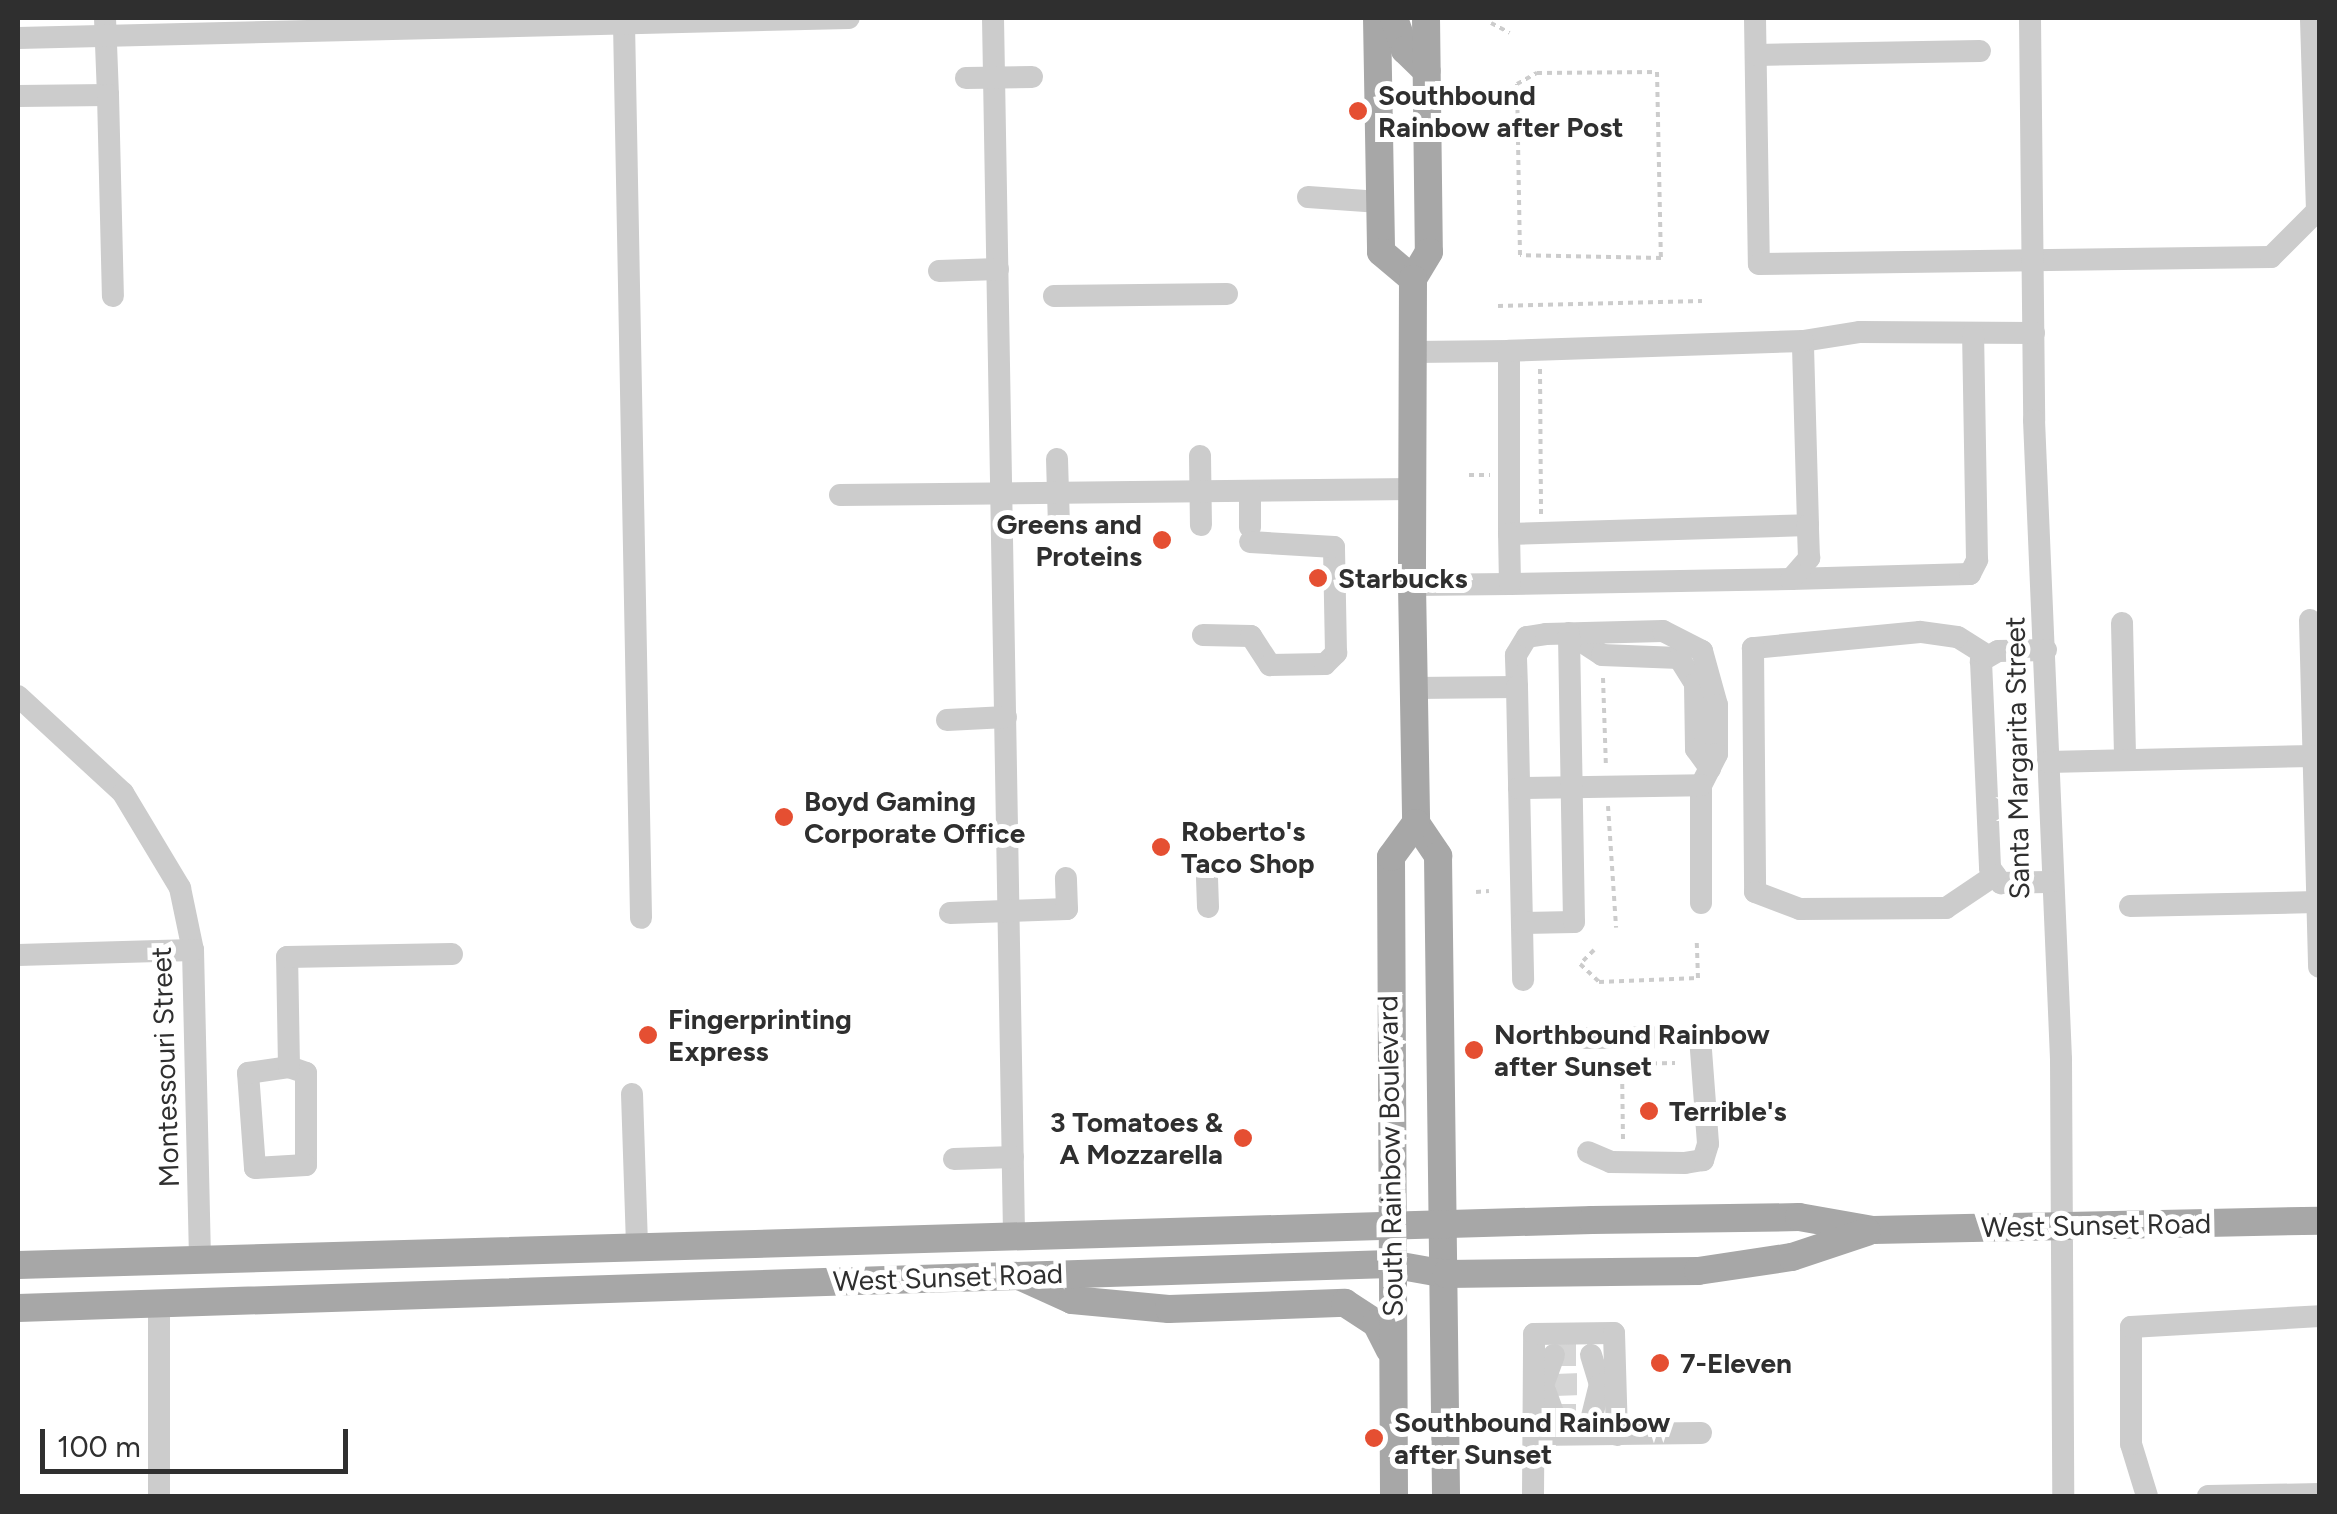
<!DOCTYPE html>
<style>
body{margin:0}
#map{position:relative;width:2337px;height:1514px;overflow:hidden;background:#fff;font-family:Figtree,sans-serif}
div>[style]{position:absolute}
[style*='--x']{left:calc(var(--x)*1px);top:calc(var(--y)*1px);width:calc(var(--w)*1px);rotate:calc(var(--a)*1deg)}
.minor-tunnel>*{height:22px;margin-top:-11px;transform-origin:0;background:repeating-linear-gradient(90deg,#d5d5d5 0 22px,transparent 0 33px)}
.path>*{height:4px;margin-top:-2px;transform-origin:0;background:repeating-linear-gradient(90deg,#ccc 0 5px,transparent 0 10px)}
.minor>*{height:22px;margin:-11px;padding:0 11px;transform-origin:11px;border-radius:11px;background:#ccc}
.major>*{height:28px;margin:-14px;padding:0 14px;transform-origin:14px;border-radius:14px;background:#a7a7a7}
.dots>*{width:28px;height:28px;translate:-50% -50%;box-sizing:border-box;border:5px solid #fff;border-radius:50%}
span{translate:-50% -50%;white-space:nowrap;text-align:center;line-height:1.15;-webkit-text-stroke:10px #fff;paint-order:stroke}
.poi-label{font-size:28px;color:#2f2f2f;font-weight:700}
.left{translate:0 -50%;text-align:left}
.right{translate:-100% -50%;text-align:right}
.street-label{font-size:28px;color:#2f2f2f}
.frame{position:absolute;inset:0;border:20px solid #2f2f2f;pointer-events:none}
.scale{position:absolute;left:40px;top:1429px;width:308px;height:45px;box-sizing:border-box;border:5px solid #2f2f2f;border-top:0;padding-left:12px;font-size:30px;line-height:35px;white-space:nowrap;color:#2f2f2f;-webkit-text-stroke:8px #fff;paint-order:stroke}
</style>
<div id="map">
<div class="minor-tunnel">
<div style="--x:1554;--y:1355;--w:37;--a:0"></div>
<div style="--x:1555;--y:1385;--w:33;--a:-2"></div>
<div style="--x:1554;--y:1415;--w:38;--a:0"></div>
</div>
<div class="path">
<div style="--x:1491;--y:23;--w:21;--a:28"></div>
<div style="--x:1657;--y:72;--w:186;--a:88.8"></div>
<div style="--x:1661;--y:258;--w:141;--a:-178.8"></div>
<div style="--x:1520;--y:255;--w:171;--a:-91"></div>
<div style="--x:1517;--y:84;--w:23;--a:-29"></div>
<div style="--x:1537;--y:73;--w:120;--a:-0.5"></div>
<div style="--x:1498;--y:306;--w:204;--a:-1.4"></div>
<div style="--x:1540;--y:369;--w:145;--a:89.6"></div>
<div style="--x:1469;--y:475;--w:21;--a:0"></div>
<div style="--x:1603;--y:678;--w:90;--a:88.1"></div>
<div style="--x:1608;--y:806;--w:122;--a:86.2"></div>
<div style="--x:1476;--y:892;--w:13;--a:-4"></div>
<div style="--x:1594;--y:950;--w:20;--a:135"></div>
<div style="--x:1580;--y:964;--w:26;--a:43"></div>
<div style="--x:1599;--y:982;--w:99;--a:-2.3"></div>
<div style="--x:1698;--y:978;--w:35;--a:-92"></div>
<div style="--x:1623;--y:1139;--w:75;--a:-90.8"></div>
<div style="--x:1622;--y:1064;--w:53;--a:-1.1"></div>
</div>
<div class="minor">
<div style="--x:105;--y:18;--w:77;--a:87.8"></div>
<div style="--x:993;--y:18;--w:1219;--a:89.01"></div>
<div style="--x:1755;--y:18;--w:246;--a:89.1"></div>
<div style="--x:1759;--y:264;--w:512;--a:-0.78"></div>
<div style="--x:2271;--y:257;--w:65;--a:-45"></div>
<div style="--x:2317;--y:211;--w:193;--a:-91.8"></div>
<div style="--x:2030;--y:18;--w:402;--a:89.4"></div>
<div style="--x:2034;--y:420;--w:641;--a:87.58"></div>
<div style="--x:2061;--y:1060;--w:436;--a:89.7"></div>
<div style="--x:624;--y:23;--w:895;--a:88.91"></div>
<div style="--x:18;--y:38;--w:831;--a:-1.38"></div>
<div style="--x:1756;--y:55;--w:224;--a:-1"></div>
<div style="--x:966;--y:78;--w:66;--a:-0.9"></div>
<div style="--x:18;--y:96;--w:90;--a:-0.6"></div>
<div style="--x:108;--y:95;--w:201;--a:88.6"></div>
<div style="--x:1308;--y:197;--w:72;--a:4"></div>
<div style="--x:939;--y:271;--w:59;--a:-1.9"></div>
<div style="--x:1054;--y:296;--w:173;--a:-0.7"></div>
<div style="--x:1803;--y:341;--w:58;--a:-9"></div>
<div style="--x:1860;--y:332;--w:174;--a:0.3"></div>
<div style="--x:1413;--y:352;--w:96;--a:-0.6"></div>
<div style="--x:1509;--y:351;--w:183;--a:90"></div>
<div style="--x:1509;--y:534;--w:299;--a:-1.7"></div>
<div style="--x:1808;--y:525;--w:184;--a:-91.6"></div>
<div style="--x:1803;--y:341;--w:294;--a:178.1"></div>
<div style="--x:1200;--y:456;--w:69;--a:89.2"></div>
<div style="--x:1057;--y:459;--w:68;--a:88.3"></div>
<div style="--x:840;--y:495;--w:573;--a:-0.6"></div>
<div style="--x:1250;--y:527;--w:36;--a:-90"></div>
<div style="--x:1791;--y:579;--w:179;--a:-1.6"></div>
<div style="--x:1970;--y:574;--w:16;--a:-63"></div>
<div style="--x:1977;--y:560;--w:227;--a:-91"></div>
<div style="--x:1510;--y:584;--w:281;--a:-1"></div>
<div style="--x:1791;--y:579;--w:28;--a:-49"></div>
<div style="--x:1809;--y:558;--w:33;--a:-92"></div>
<div style="--x:1412;--y:585;--w:98;--a:-0.6"></div>
<div style="--x:1510;--y:584;--w:50;--a:-91.1"></div>
<div style="--x:2310;--y:620;--w:347;--a:88.5"></div>
<div style="--x:2122;--y:623;--w:136;--a:88.7"></div>
<div style="--x:1570;--y:634;--w:38;--a:33"></div>
<div style="--x:1602;--y:655;--w:77;--a:2.2"></div>
<div style="--x:1679;--y:658;--w:31;--a:58"></div>
<div style="--x:1695;--y:684;--w:65;--a:89.1"></div>
<div style="--x:1696;--y:749;--w:24;--a:54"></div>
<div style="--x:1203;--y:635;--w:48;--a:1.2"></div>
<div style="--x:1251;--y:636;--w:35;--a:57"></div>
<div style="--x:1270;--y:665;--w:55;--a:-1"></div>
<div style="--x:1325;--y:664;--w:16;--a:-45"></div>
<div style="--x:1336;--y:653;--w:106;--a:-91.1"></div>
<div style="--x:1334;--y:547;--w:84;--a:-176.6"></div>
<div style="--x:2046;--y:650;--w:48;--a:178.8"></div>
<div style="--x:1998;--y:651;--w:20;--a:150"></div>
<div style="--x:1981;--y:661;--w:207;--a:87.5"></div>
<div style="--x:1990;--y:868;--w:19;--a:54"></div>
<div style="--x:2001;--y:883;--w:49;--a:-1.2"></div>
<div style="--x:1988;--y:656;--w:36;--a:-148"></div>
<div style="--x:1957;--y:637;--w:37;--a:-172"></div>
<div style="--x:1920;--y:632;--w:168;--a:174.5"></div>
<div style="--x:1753;--y:648;--w:244;--a:89.5"></div>
<div style="--x:1755;--y:892;--w:48;--a:20.7"></div>
<div style="--x:1800;--y:909;--w:146;--a:-0.4"></div>
<div style="--x:1946;--y:908;--w:59;--a:-34"></div>
<div style="--x:1517;--y:687;--w:32;--a:-92"></div>
<div style="--x:1516;--y:655;--w:21;--a:-59"></div>
<div style="--x:1527;--y:637;--w:19;--a:-9"></div>
<div style="--x:1546;--y:634;--w:117;--a:-1.5"></div>
<div style="--x:1663;--y:631;--w:44;--a:27.1"></div>
<div style="--x:1702;--y:651;--w:56;--a:74.5"></div>
<div style="--x:1717;--y:705;--w:49;--a:90"></div>
<div style="--x:1717;--y:754;--w:35;--a:117"></div>
<div style="--x:1701;--y:785;--w:118;--a:90"></div>
<div style="--x:1414;--y:688;--w:103;--a:-0.6"></div>
<div style="--x:1517;--y:687;--w:293;--a:88.8"></div>
<div style="--x:18;--y:696;--w:143;--a:42.7"></div>
<div style="--x:123;--y:793;--w:111;--a:59"></div>
<div style="--x:180;--y:888;--w:63;--a:78.2"></div>
<div style="--x:193;--y:950;--w:310;--a:88.7"></div>
<div style="--x:947;--y:720;--w:59;--a:-2.9"></div>
<div style="--x:2048;--y:762;--w:266;--a:-1.3"></div>
<div style="--x:1519;--y:788;--w:182;--a:-0.9"></div>
<div style="--x:1207;--y:878;--w:29;--a:88"></div>
<div style="--x:2130;--y:906;--w:187;--a:-1.2"></div>
<div style="--x:950;--y:913;--w:117;--a:-2"></div>
<div style="--x:1067;--y:909;--w:31;--a:-92"></div>
<div style="--x:1522;--y:923;--w:52;--a:-1.1"></div>
<div style="--x:1574;--y:922;--w:289;--a:-91"></div>
<div style="--x:18;--y:955;--w:175;--a:-1.6"></div>
<div style="--x:1586;--y:1038;--w:114;--a:-0.5"></div>
<div style="--x:1700;--y:1037;--w:107;--a:85.7"></div>
<div style="--x:1708;--y:1144;--w:17;--a:107"></div>
<div style="--x:1703;--y:1160;--w:18;--a:171"></div>
<div style="--x:1685;--y:1163;--w:74;--a:-179.2"></div>
<div style="--x:1611;--y:1162;--w:25;--a:-157"></div>
<div style="--x:289;--y:1067;--w:18;--a:19"></div>
<div style="--x:306;--y:1073;--w:92;--a:90"></div>
<div style="--x:306;--y:1165;--w:51;--a:176.6"></div>
<div style="--x:255;--y:1168;--w:95;--a:-94.2"></div>
<div style="--x:248;--y:1073;--w:41;--a:-8.3"></div>
<div style="--x:289;--y:1067;--w:110;--a:-91"></div>
<div style="--x:287;--y:957;--w:165;--a:-1"></div>
<div style="--x:632;--y:1094;--w:153;--a:88.1"></div>
<div style="--x:954;--y:1159;--w:59;--a:-1.9"></div>
<div style="--x:159;--y:1302;--w:194;--a:90"></div>
<div style="--x:1554;--y:1355;--w:32;--a:110"></div>
<div style="--x:1543;--y:1385;--w:32;--a:70"></div>
<div style="--x:1591;--y:1355;--w:30;--a:73"></div>
<div style="--x:1600;--y:1384;--w:32;--a:104"></div>
<div style="--x:1534;--y:1435;--w:167;--a:-0.7"></div>
<div style="--x:1533;--y:1496;--w:162;--a:-89.6"></div>
<div style="--x:1534;--y:1334;--w:80;--a:-0.7"></div>
<div style="--x:1614;--y:1333;--w:102;--a:88.3"></div>
<div style="--x:2147;--y:1496;--w:54;--a:-107.1"></div>
<div style="--x:2131;--y:1444;--w:117;--a:-90"></div>
<div style="--x:2131;--y:1327;--w:189;--a:-3.3"></div>
<div style="--x:2208;--y:1496;--w:112;--a:-1"></div>
</div>
<div class="major">
<div style="--x:1377;--y:18;--w:234;--a:89"></div>
<div style="--x:1381;--y:252;--w:42;--a:40.2"></div>
<div style="--x:1394;--y:18;--w:34;--a:71"></div>
<div style="--x:1405;--y:50;--w:30;--a:44"></div>
<div style="--x:1426;--y:18;--w:234;--a:89.3"></div>
<div style="--x:1429;--y:252;--w:31;--a:121"></div>
<div style="--x:1413;--y:279;--w:306;--a:90.2"></div>
<div style="--x:1412;--y:585;--w:238;--a:89"></div>
<div style="--x:1416;--y:823;--w:40;--a:56"></div>
<div style="--x:1438;--y:856;--w:640;--a:89.28"></div>
<div style="--x:18;--y:1265;--w:1575;--a:-1.64"></div>
<div style="--x:1592;--y:1220;--w:207;--a:-0.8"></div>
<div style="--x:1799;--y:1217;--w:75;--a:10"></div>
<div style="--x:1873;--y:1230;--w:447;--a:-1.2"></div>
<div style="--x:1021;--y:1277;--w:56;--a:24.3"></div>
<div style="--x:1072;--y:1300;--w:97;--a:5.3"></div>
<div style="--x:1169;--y:1309;--w:176;--a:-2"></div>
<div style="--x:1345;--y:1303;--w:37;--a:33"></div>
<div style="--x:1376;--y:1323;--w:30;--a:63"></div>
<div style="--x:18;--y:1308;--w:1373;--a:-1.84"></div>
<div style="--x:1390;--y:1264;--w:57;--a:10.1"></div>
<div style="--x:1446;--y:1274;--w:252;--a:-0.7"></div>
<div style="--x:1698;--y:1271;--w:95;--a:-8.5"></div>
<div style="--x:1792;--y:1257;--w:79;--a:-18.4"></div>
<div style="--x:1394;--y:1496;--w:639;--a:-90.27"></div>
<div style="--x:1391;--y:857;--w:42;--a:-53.7"></div>
</div>
<div class="dots">
<div style="left:1358px;top:111px;background:#e54f32"></div>
<div style="left:1162px;top:540px;background:#e54f32"></div>
<div style="left:1318px;top:578px;background:#e54f32"></div>
<div style="left:784px;top:817px;background:#e54f32"></div>
<div style="left:1161px;top:847px;background:#e54f32"></div>
<div style="left:648px;top:1035px;background:#e54f32"></div>
<div style="left:1474px;top:1050px;background:#e54f32"></div>
<div style="left:1649px;top:1111px;background:#e54f32"></div>
<div style="left:1243px;top:1138px;background:#e54f32"></div>
<div style="left:1660px;top:1363px;background:#e54f32"></div>
<div style="left:1374px;top:1438px;background:#e54f32"></div>
</div>
<div class="poi-label">
<span class="left" style="left:1378px;top:111px">Southbound<br>Rainbow after Post</span>
<span class="right" style="left:1142px;top:540px">Greens and<br>Proteins</span>
<span class="left" style="left:1338px;top:578px">Starbucks</span>
<span class="left" style="left:804px;top:817px">Boyd Gaming<br>Corporate Office</span>
<span class="left" style="left:1181px;top:847px">Roberto's<br>Taco Shop</span>
<span class="left" style="left:668px;top:1035px">Fingerprinting<br>Express</span>
<span class="left" style="left:1494px;top:1050px">Northbound Rainbow<br>after Sunset</span>
<span class="left" style="left:1669px;top:1111px">Terrible's</span>
<span class="right" style="left:1223px;top:1138px">3 Tomatoes &amp;<br>A Mozzarella</span>
<span class="left" style="left:1680px;top:1363px">7-Eleven</span>
<span class="left" style="left:1394px;top:1438px">Southbound Rainbow<br>after Sunset</span>
</div>
<div class="street-label">
<span style="left:2017px;top:758px;rotate:-91deg">Santa Margarita Street</span>
<span style="left:165px;top:1067px;rotate:-92deg">Montessouri Street</span>
<span style="left:1390px;top:1156px;rotate:-91deg">South Rainbow Boulevard</span>
<span style="left:2096px;top:1225px;rotate:-1deg">West Sunset Road</span>
<span style="left:948px;top:1277px;rotate:-2deg">West Sunset Road</span>
</div>
<div class="frame"></div>
<div class="scale">100 m</div>
</div>
